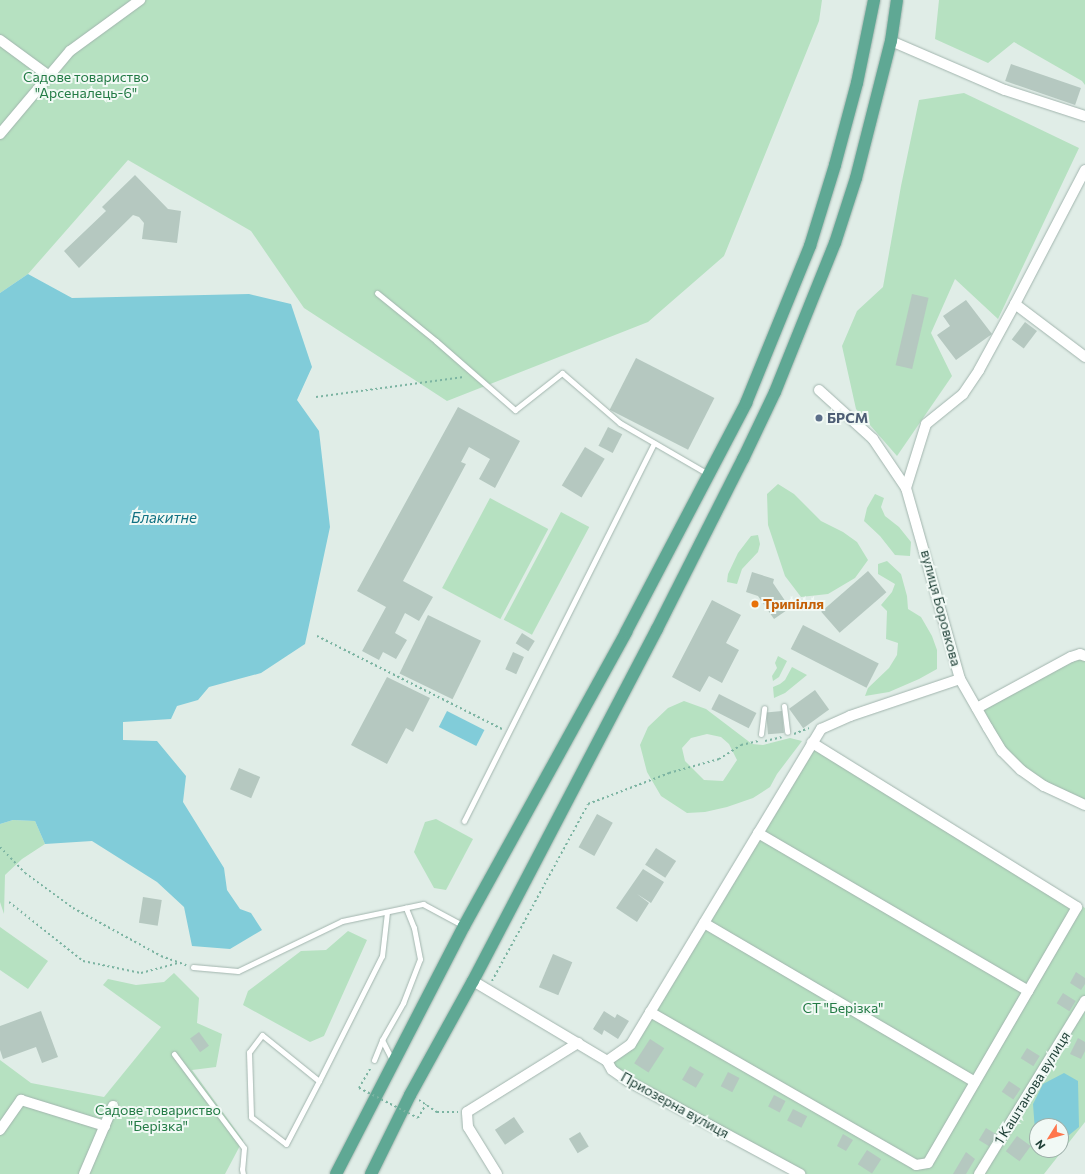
<!DOCTYPE html>
<meta charset="utf-8">
<style>
body{margin:0}
#map{position:relative;width:1085px;height:1174px;overflow:hidden;background:#e0ede7;font-family:Commissioner,sans-serif}
div>[style]{position:absolute}
[style*='--x']{left:calc(var(--x)*1px);top:calc(var(--y)*1px);width:calc(var(--w)*1px);rotate:calc(var(--a)*1deg)}
.green>*{inset:0;background:#b6e1c1;transform-origin:0 0}
.water>*{inset:0;background:#81ccd9;transform-origin:0 0}
.building>*{inset:0;background:#b5c8c0;transform-origin:0 0}
.path>*{height:2px;margin-top:-1px;transform-origin:0;background:repeating-linear-gradient(90deg,#7cb4a2 0 2px,transparent 0 5px)}
.roads{filter:drop-shadow(0 0 1px #a2b5ae) drop-shadow(0 0 1px #a2b5ae)}
.lane>*{height:5px;margin:-2.5px;padding:0 2.5px;transform-origin:2.5px;border-radius:2.5px;background:#fff}
.street>*{height:10px;margin:-5px;padding:0 5px;transform-origin:5px;border-radius:5px;background:#fff}
.primary>*{height:12px;margin:-6px;padding:0 6px;transform-origin:6px;border-radius:6px;background:#5fa894}
.path-bridge>*{height:2px;margin-top:-1px;transform-origin:0;background:repeating-linear-gradient(90deg,#7cb4a2 0 2px,transparent 0 5px)}
.dots>*{width:11px;height:11px;translate:-50% -50%;box-sizing:border-box;border:2px solid #f1f9f5;border-radius:50%}
span{translate:-50% -50%;white-space:nowrap;text-align:center;line-height:1.15;-webkit-text-stroke:4px #f1f9f5;paint-order:stroke}
.park-label{font-size:14px;color:#237b45}
.service-label{font-size:14px;color:#4e5e75;font-weight:700}
.left{translate:0 -50%;text-align:left}
.food-label{font-size:14px;color:#c56008;font-weight:700}
.street-label{font-size:14px;color:#1e3f36}
.water-label{font-size:15px;color:#117182;font-style:italic}
.north{position:absolute;left:1029px;top:1118px;width:40px;height:40px;box-sizing:border-box;background:#f1f9f5;border:1px solid #9dafa9;border-radius:50%;rotate:233deg;font-size:11px;font-weight:700;line-height:16px;text-align:center;color:#1e3f36}
.north::after{content:'';display:block;margin:auto;width:14px;height:18px;background:#ff764c;clip-path:polygon(50% 0,100% 100%,50% 72%,0 100%)}
</style>
<div id="map">
<div class="green">
<div style="clip-path:polygon(0 0,822px 0,819px 21px,724px 256px,648px 322px,447px 401px,304px 308px,251px 231px,128px 160px,28px 274px,0 293px)"></div>
<div style="clip-path:polygon(939px 0,1085px 0,1085px 85px,1082px 81px,1014px 42px,988px 63px,935px 39px)"></div>
<div style="clip-path:polygon(964px 93px,1079px 148px,998px 319px,955px 279px,931px 333px,952px 376px,897px 456px,856px 409px,842px 346px,857px 311px,883px 287px,901px 186px,919px 100px)"></div>
<div style="clip-path:polygon(778px 484px,794px 494px,821px 521px,843px 532px,857px 542px,868px 560px,855px 578px,828px 594px,801px 597px,785px 576px,768px 525px,767px 494px)"></div>
<div style="clip-path:polygon(875px 494px,884px 498px,881px 507px,885px 516px,899px 527px,911px 542px,910px 556px,895px 555px,880px 536px,864px 521px,867px 508px)"></div>
<div style="left:490px;top:498px;width:66px;height:102px;rotate:28deg"></div>
<div style="left:561px;top:512px;width:32px;height:122px;rotate:28deg"></div>
<div style="clip-path:polygon(758px 535px,760px 544px,758px 552px,742px 569px,737px 584px,727px 582px,728px 574px,738px 553px,751px 536px)"></div>
<div style="clip-path:polygon(887px 561px,901px 574px,907px 596px,908px 609px,921px 617px,932px 636px,937px 650px,937px 669px,919px 679px,889px 692px,865px 696px,868px 688px,889px 668px,897px 655px,898px 643px,886px 639px,887px 611px,881px 605px,892px 592px,895px 584px,878px 574px,878px 564px)"></div>
<div style="clip-path:polygon(778px 656px,787px 661px,779px 677px,773px 681px,772px 676px,777px 668px,775px 663px)"></div>
<div style="clip-path:polygon(1085px 656px,1085px 805px,1021px 770px,977px 708px)"></div>
<div style="clip-path:polygon(792px 667px,807px 675px,785px 693px,774px 698px,773px 687px,780px 684px,785px 680px)"></div>
<div style="clip-path:polygon(evenodd,684px 701px,706px 709px,752px 744px,763px 745px,790px 738px,802px 741px,777px 774px,770px 787px,753px 798px,727px 807px,705px 812px,687px 813px,661px 796px,647px 772px,640px 745px,648px 727px,668px 708px,684px 701px,707px 734px,721px 737px,729px 744px,737px 760px,723px 781px,704px 780px,685px 761px,682px 748px,691px 738px,707px 734px)"></div>
<div style="clip-path:polygon(evenodd,812px 743px,1085px 908px,1085px 1122px,1044px 1174px,800px 1174px,628px 1081px,607px 1061px,631px 1044px,812px 743px,1037px 1126px,1061px 1126px,1061px 1150px,1037px 1150px,1037px 1126px)"></div>
<div style="clip-path:polygon(436px 819px,473px 839px,446px 890px,434px 888px,414px 852px,425px 822px)"></div>
<div style="clip-path:polygon(13px 820px,35px 821px,45px 844px,22px 859px,5px 875px,4px 914px,0 902px,0 824px)"></div>
<div style="clip-path:polygon(0 927px,48px 961px,28px 989px,0 970px)"></div>
<div style="clip-path:polygon(348px 931px,367px 940px,324px 1036px,310px 1042px,243px 1005px,248px 991px,301px 951px,326px 950px)"></div>
<div style="clip-path:polygon(174px 973px,199px 998px,197px 1023px,222px 1034px,216px 1067px,192px 1070px,243px 1140px,225px 1174px,0 1174px,0 1060px,31px 1083px,104px 1097px,161px 1027px,103px 985px,108px 979px,136px 985px,164px 982px)"></div>
</div>
<div class="water">
<div style="clip-path:polygon(28px 274px,72px 298px,249px 294px,291px 304px,312px 367px,297px 400px,319px 431px,330px 527px,305px 644px,261px 673px,209px 687px,198px 700px,177px 706px,171px 719px,123px 722px,123px 740px,157px 741px,186px 776px,183px 802px,224px 868px,227px 890px,240px 909px,251px 913px,262px 930px,230px 949px,192px 946px,184px 907px,157px 882px,92px 841px,45px 844px,35px 821px,13px 820px,0 824px,0 293px)"></div>
<div style="left:447px;top:711px;width:42px;height:18px;rotate:27deg"></div>
<div style="clip-path:polygon(1064px 1073px,1078px 1081px,1079px 1127px,1063px 1140px,1061px 1139px,1061px 1126px,1037px 1126px,1037px 1132px,1035px 1131px,1033px 1104px,1043px 1084px)"></div>
</div>
<div class="building">
<div style="left:1011px;top:64px;width:74px;height:18px;rotate:19deg"></div>
<div style="clip-path:polygon(135px 175px,168px 209px,181px 211px,177px 243px,142px 239px,144px 223px,139px 217px,133px 215px,79px 268px,64px 251px,106px 211px,102px 207px)"></div>
<div style="left:912px;top:294px;width:17px;height:73px;rotate:13deg"></div>
<div style="clip-path:polygon(966px 300px,992px 334px,956px 360px,937px 335px,950px 326px,943px 316px)"></div>
<div style="left:1025px;top:322px;width:15px;height:22px;rotate:37deg"></div>
<div style="left:636px;top:358px;width:88px;height:58px;rotate:27deg"></div>
<div style="clip-path:polygon(458px 407px,520px 441px,495px 488px,479px 479px,490px 459px,469px 447px,461px 462px,466px 464px,403px 581px,433px 597px,419px 621px,405px 613px,395px 633px,407px 640px,396px 659px,383px 652px,379px 660px,362px 651px,386px 607px,357px 591px)"></div>
<div style="left:608px;top:427px;width:16px;height:21px;rotate:27deg"></div>
<div style="left:585px;top:447px;width:23px;height:45px;rotate:31deg"></div>
<div style="left:868px;top:571px;width:28px;height:62px;rotate:49deg"></div>
<div style="clip-path:polygon(752px 572px,774px 579px,773px 583px,790px 608px,774px 619px,758px 596px,746px 592px)"></div>
<div style="clip-path:polygon(712px 600px,741px 615px,726px 643px,739px 650px,722px 683px,709px 676px,700px 692px,672px 677px)"></div>
<div style="left:428px;top:615px;width:59px;height:65px;rotate:26deg"></div>
<div style="left:803px;top:625px;width:85px;height:27px;rotate:27deg"></div>
<div style="left:522px;top:633px;width:15px;height:12px;rotate:32deg"></div>
<div style="left:513px;top:652px;width:12px;height:19px;rotate:24deg"></div>
<div style="clip-path:polygon(387px 677px,430px 698px,413px 732px,406px 728px,387px 764px,351px 745px)"></div>
<div style="left:815px;top:690px;width:24px;height:32px;rotate:54deg"></div>
<div style="left:719px;top:694px;width:42px;height:17px;rotate:27deg"></div>
<div style="left:782px;top:711px;width:22px;height:16px;rotate:85deg"></div>
<div style="left:239px;top:768px;width:23px;height:23px;rotate:23deg"></div>
<div style="left:597px;top:814px;width:18px;height:38px;rotate:29deg"></div>
<div style="left:656px;top:848px;width:24px;height:20px;rotate:33deg"></div>
<div style="clip-path:polygon(643px 869px,664px 882px,651px 903px,637px 894px,649px 903px,637px 922px,616px 908px)"></div>
<div style="left:143px;top:897px;width:19px;height:26px;rotate:9deg"></div>
<div style="left:553px;top:954px;width:21px;height:36px;rotate:23deg"></div>
<div style="clip-path:polygon(1076px 972px,1085px 978px,1085px 984px,1081px 990px,1070px 983px)"></div>
<div style="left:1063px;top:993px;width:15px;height:12px;rotate:32deg"></div>
<div style="clip-path:polygon(41px 1011px,58px 1057px,42px 1063px,36px 1047px,3px 1059px,0 1050px,0 1026px)"></div>
<div style="clip-path:polygon(604px 1011px,615px 1018px,617px 1014px,629px 1021px,618px 1039px,604px 1030px,602px 1035px,593px 1029px)"></div>
<div style="left:199px;top:1032px;width:17px;height:11px;rotate:54deg"></div>
<div style="clip-path:polygon(1078px 1038px,1085px 1042px,1085px 1051px,1081px 1059px,1070px 1054px)"></div>
<div style="left:650px;top:1039px;width:17px;height:29px;rotate:33deg"></div>
<div style="left:1027px;top:1048px;width:15px;height:12px;rotate:32deg"></div>
<div style="left:690px;top:1066px;width:16px;height:16px;rotate:30deg"></div>
<div style="left:728px;top:1072px;width:13px;height:16px;rotate:27deg"></div>
<div style="left:1009px;top:1081px;width:14px;height:13px;rotate:34deg"></div>
<div style="left:774px;top:1095px;width:13px;height:13px;rotate:27deg"></div>
<div style="left:793px;top:1109px;width:16px;height:13px;rotate:27deg"></div>
<div style="left:514px;top:1117px;width:18px;height:23px;rotate:56deg"></div>
<div style="left:986px;top:1128px;width:12px;height:14px;rotate:31deg"></div>
<div style="left:580px;top:1132px;width:17px;height:13px;rotate:59deg"></div>
<div style="clip-path:polygon(843px 1134px,853px 1140px,846px 1151px,837px 1146px)"></div>
<div style="left:1017px;top:1136px;width:17px;height:19px;rotate:36deg"></div>
<div style="left:867px;top:1150px;width:17px;height:17px;rotate:33deg"></div>
<div style="clip-path:polygon(966px 1152px,975px 1159px,966px 1174px,953px 1174px)"></div>
</div>
<div class="path">
<div style="--x:316;--y:397;--w:149;--a:-7.7"></div>
<div style="--x:317;--y:636;--w:207;--a:26.7"></div>
<div style="--x:794;--y:734;--w:16;--a:-22"></div>
<div style="--x:765;--y:741;--w:17;--a:-13"></div>
<div style="--x:0;--y:847;--w:36;--a:46"></div>
<div style="--x:25;--y:873;--w:59;--a:36.1"></div>
<div style="--x:73;--y:908;--w:100;--a:28.6"></div>
<div style="--x:161;--y:956;--w:27;--a:20"></div>
<div style="--x:9;--y:902;--w:95;--a:38.6"></div>
<div style="--x:83;--y:961;--w:59;--a:11.7"></div>
<div style="--x:141;--y:973;--w:39;--a:-15"></div>
<div style="--x:492;--y:981;--w:201;--a:-61.5"></div>
<div style="--x:588;--y:804;--w:87;--a:-20.9"></div>
<div style="--x:669;--y:773;--w:52;--a:-15.6"></div>
<div style="--x:719;--y:759;--w:26;--a:-32"></div>
<div style="--x:741;--y:745;--w:18;--a:-13"></div>
<div style="--x:359;--y:1088;--w:24;--a:-60"></div>
<div style="--x:419;--y:1100;--w:22;--a:34"></div>
<div style="--x:437;--y:1112;--w:21;--a:0"></div>
<div style="--x:418;--y:1118;--w:16;--a:-60"></div>
</div>
<div class="roads">
<div class="lane">
<div style="--x:377;--y:293;--w:76;--a:39.1"></div>
<div style="--x:436;--y:341;--w:105;--a:41.1"></div>
<div style="--x:515;--y:410;--w:60;--a:-38.2"></div>
<div style="--x:562;--y:373;--w:77;--a:40.8"></div>
<div style="--x:620;--y:423;--w:102;--a:30.1"></div>
<div style="--x:784;--y:706;--w:26;--a:83"></div>
<div style="--x:761;--y:734;--w:26;--a:-83"></div>
<div style="--x:464;--y:821;--w:423;--a:-63.3"></div>
<div style="--x:193;--y:967;--w:45;--a:5.1"></div>
<div style="--x:238;--y:971;--w:115;--a:-25.7"></div>
<div style="--x:342;--y:921;--w:83;--a:-11.9"></div>
<div style="--x:423;--y:904;--w:47;--a:28.2"></div>
<div style="--x:382;--y:1040;--w:25;--a:63"></div>
<div style="--x:174;--y:1054;--w:117;--a:53.3"></div>
<div style="--x:244;--y:1148;--w:21;--a:95"></div>
<div style="--x:242;--y:1169;--w:5;--a:79"></div>
<div style="--x:374;--y:1060;--w:22;--a:-68"></div>
<div style="--x:382;--y:1040;--w:43;--a:-60.4"></div>
<div style="--x:403;--y:1003;--w:47;--a:-68.9"></div>
<div style="--x:420;--y:959;--w:32;--a:-101"></div>
<div style="--x:414;--y:928;--w:22;--a:-112"></div>
<div style="--x:319;--y:1081;--w:73;--a:-141.1"></div>
<div style="--x:262;--y:1035;--w:21;--a:127"></div>
<div style="--x:249;--y:1052;--w:65;--a:88.2"></div>
<div style="--x:251;--y:1117;--w:44;--a:37.6"></div>
<div style="--x:286;--y:1144;--w:71;--a:-62.4"></div>
<div style="--x:319;--y:1081;--w:140;--a:-63.3"></div>
<div style="--x:382;--y:956;--w:44;--a:-83.5"></div>
</div>
<div class="street">
<div style="--x:0;--y:40;--w:61;--a:36.3"></div>
<div style="--x:891;--y:41;--w:124;--a:23.3"></div>
<div style="--x:1005;--y:90;--w:84;--a:18"></div>
<div style="--x:0;--y:134;--w:109;--a:-49.9"></div>
<div style="--x:70;--y:51;--w:87;--a:-36.1"></div>
<div style="--x:1085;--y:170;--w:151;--a:117.6"></div>
<div style="--x:1015;--y:304;--w:88;--a:37.1"></div>
<div style="--x:819;--y:390;--w:73;--a:42.2"></div>
<div style="--x:873;--y:439;--w:59;--a:56"></div>
<div style="--x:906;--y:488;--w:198;--a:74.2"></div>
<div style="--x:960;--y:679;--w:56;--a:60.3"></div>
<div style="--x:988;--y:728;--w:27;--a:59"></div>
<div style="--x:1002;--y:751;--w:27;--a:45"></div>
<div style="--x:1021;--y:770;--w:28;--a:35"></div>
<div style="--x:1044;--y:786;--w:45;--a:24.9"></div>
<div style="--x:906;--y:488;--w:67;--a:-72.6"></div>
<div style="--x:926;--y:424;--w:48;--a:-39"></div>
<div style="--x:963;--y:394;--w:29;--a:-56"></div>
<div style="--x:979;--y:370;--w:75;--a:-61.4"></div>
<div style="--x:977;--y:708;--w:107;--a:-28.5"></div>
<div style="--x:1071;--y:657;--w:9;--a:-18"></div>
<div style="--x:1080;--y:654;--w:5;--a:22"></div>
<div style="--x:758;--y:833;--w:313;--a:30.3"></div>
<div style="--x:704;--y:923;--w:314;--a:30.4"></div>
<div style="--x:473;--y:981;--w:156;--a:30.8"></div>
<div style="--x:607;--y:1061;--w:10;--a:61"></div>
<div style="--x:612;--y:1070;--w:19;--a:35"></div>
<div style="--x:628;--y:1081;--w:196;--a:28.4"></div>
<div style="--x:650;--y:1012;--w:307;--a:29.9"></div>
<div style="--x:916;--y:1165;--w:12;--a:-9"></div>
<div style="--x:928;--y:1163;--w:296;--a:-59.8"></div>
<div style="--x:1077;--y:907;--w:312;--a:-148.2"></div>
<div style="--x:607;--y:1061;--w:29;--a:-35"></div>
<div style="--x:631;--y:1044;--w:368;--a:-58.9"></div>
<div style="--x:821;--y:729;--w:32;--a:-24"></div>
<div style="--x:850;--y:716;--w:116;--a:-18.6"></div>
<div style="--x:0;--y:1130;--w:37;--a:-55"></div>
<div style="--x:21;--y:1100;--w:88;--a:17.2"></div>
<div style="--x:84;--y:1174;--w:74;--a:-66.9"></div>
<div style="--x:497;--y:1174;--w:55;--a:-121.7"></div>
<div style="--x:468;--y:1127;--w:15;--a:-94"></div>
<div style="--x:467;--y:1112;--w:131;--a:-31.9"></div>
<div style="--x:979;--y:1174;--w:203;--a:-58.5"></div>
</div>
<div class="primary">
<div style="--x:336;--y:1174;--w:279;--a:-62.7"></div>
<div style="--x:464;--y:926;--w:336;--a:-61.1"></div>
<div style="--x:626;--y:632;--w:259;--a:-62.3"></div>
<div style="--x:746;--y:403;--w:170;--a:-67.8"></div>
<div style="--x:810;--y:246;--w:85;--a:-72.8"></div>
<div style="--x:835;--y:165;--w:85;--a:-75"></div>
<div style="--x:857;--y:83;--w:85;--a:-78.4"></div>
<div style="--x:371;--y:1174;--w:88;--a:-63.7"></div>
<div style="--x:410;--y:1095;--w:130;--a:-61.1"></div>
<div style="--x:473;--y:981;--w:397;--a:-62.4"></div>
<div style="--x:657;--y:629;--w:191;--a:-63.2"></div>
<div style="--x:743;--y:459;--w:74;--a:-64.5"></div>
<div style="--x:775;--y:392;--w:161;--a:-68.1"></div>
<div style="--x:835;--y:243;--w:68;--a:-72.1"></div>
<div style="--x:856;--y:178;--w:141;--a:-75.7"></div>
<div style="--x:891;--y:41;--w:41;--a:-81.7"></div>
</div>
</div>
<div class="path-bridge">
<div style="--x:359;--y:1088;--w:66;--a:27"></div>
</div>
<div class="dots">
<div style="left:819px;top:418px;background:#5c6f8a"></div>
<div style="left:755px;top:604px;background:#e8710a"></div>
</div>
<div class="park-label">
<span style="left:86px;top:85px">Садове товариство<br>"Арсеналець-6"</span>
<span style="left:843px;top:1008px">СТ "Берізка"</span>
<span style="left:158px;top:1118px">Садове товариство<br>"Берізка"</span>
</div>
<div class="service-label">
<span class="left" style="left:827px;top:418px">БРСМ</span>
</div>
<div class="food-label">
<span class="left" style="left:763px;top:604px">Трипілля</span>
</div>
<div class="street-label">
<span style="left:941px;top:608px;rotate:75deg">вулиця Боровкова</span>
<span style="left:1032px;top:1088px;rotate:-58deg">1 Каштанова вулиця</span>
<span style="left:675px;top:1105px;rotate:29deg">Приозерна вулиця</span>
</div>
<div class="water-label">
<span style="left:164px;top:518px">Блакитне</span>
</div>
<div class="north">N</div>
</div>
